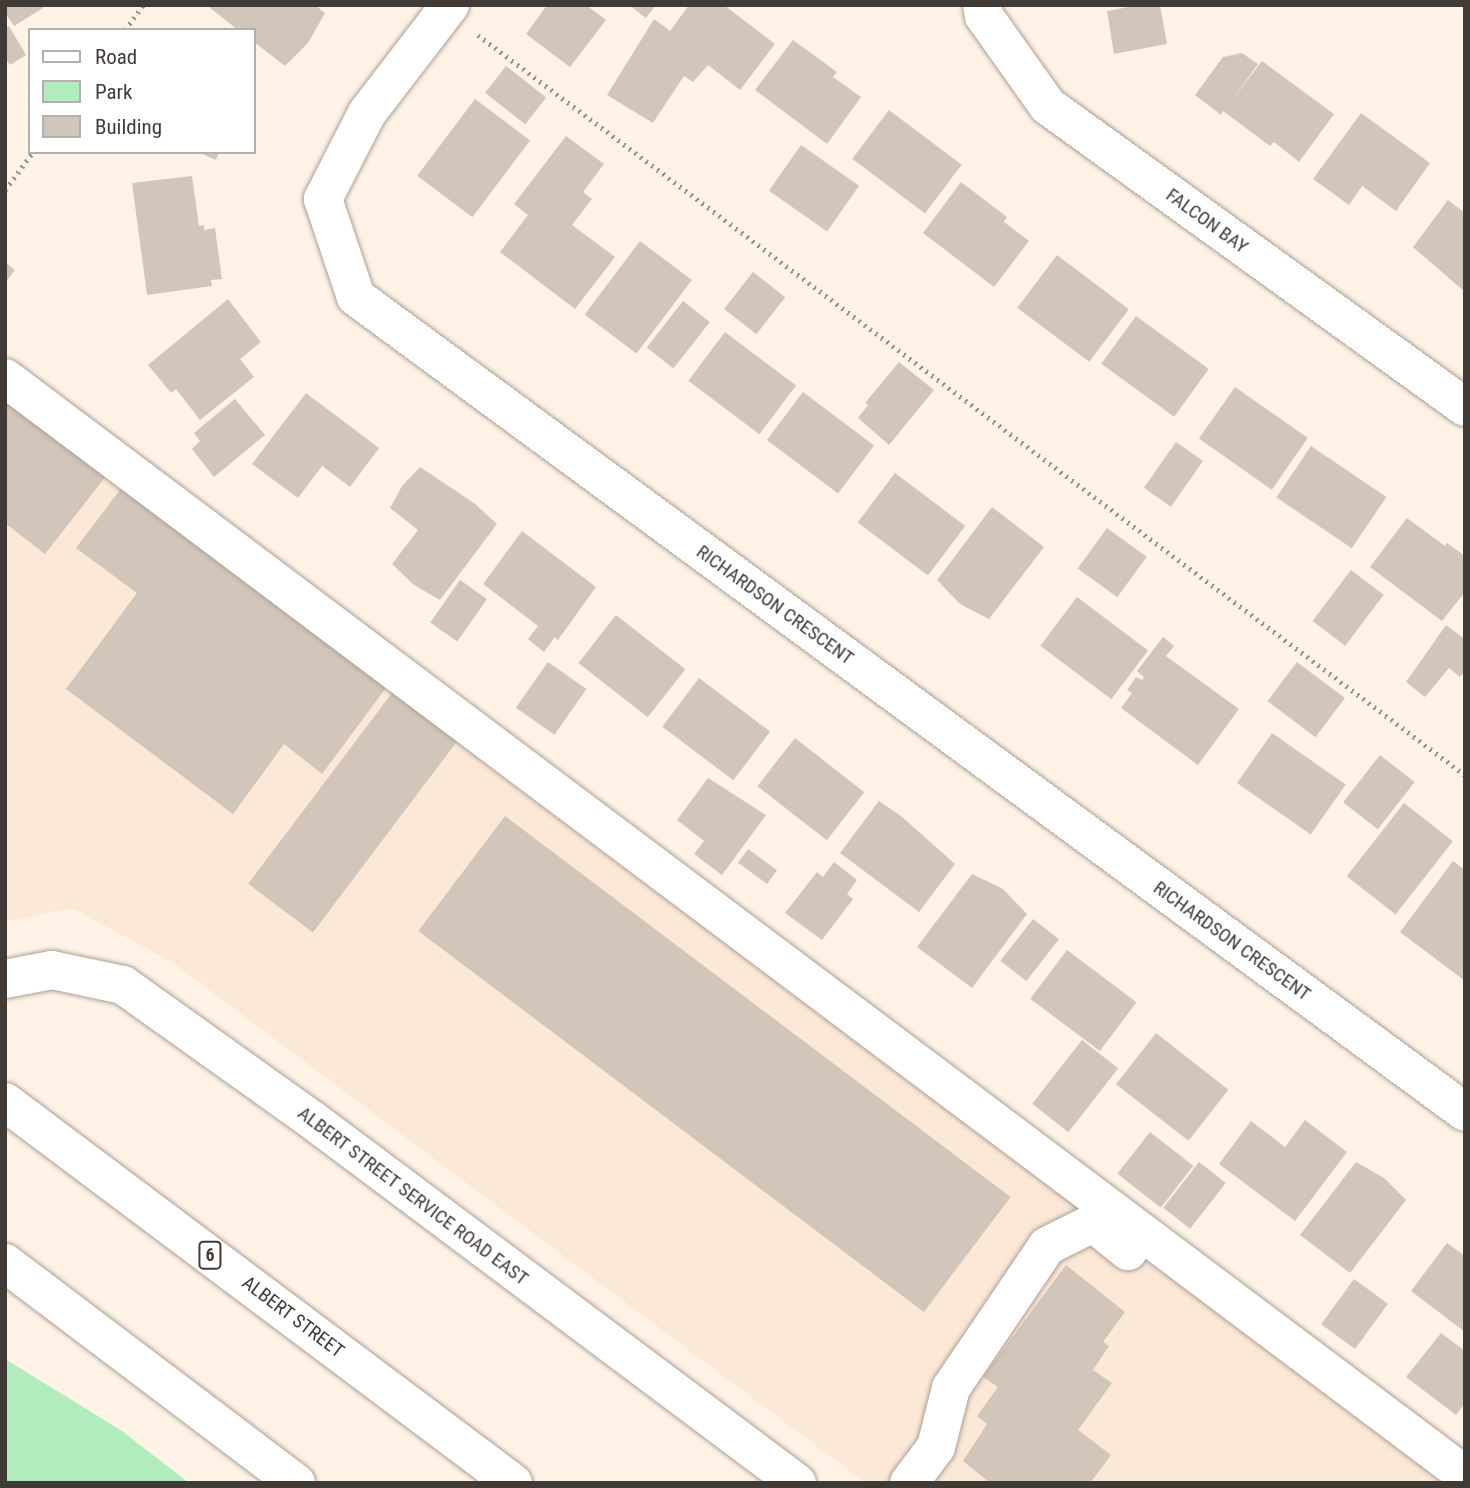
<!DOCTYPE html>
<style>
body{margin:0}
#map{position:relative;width:1470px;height:1488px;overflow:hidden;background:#fff2e6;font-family:"Roboto Condensed",sans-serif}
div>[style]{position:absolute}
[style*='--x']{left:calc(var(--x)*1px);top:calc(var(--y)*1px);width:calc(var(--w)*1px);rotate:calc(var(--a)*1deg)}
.built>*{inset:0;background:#fbe8d6}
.green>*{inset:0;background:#b0ecbc}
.building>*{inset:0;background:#d2c5ba;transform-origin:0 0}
.path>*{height:4.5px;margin-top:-2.25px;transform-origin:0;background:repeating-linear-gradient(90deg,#9a9189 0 2px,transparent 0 7px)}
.roads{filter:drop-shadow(0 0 2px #aca095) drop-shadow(0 0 2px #aca095)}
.minor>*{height:38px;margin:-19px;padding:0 19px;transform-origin:19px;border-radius:19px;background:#fff}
.major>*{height:38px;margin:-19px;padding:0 19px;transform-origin:19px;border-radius:19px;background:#fff}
span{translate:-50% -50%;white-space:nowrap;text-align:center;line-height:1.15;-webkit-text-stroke:5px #fff;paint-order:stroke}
.shield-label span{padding:2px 5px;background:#fff;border:2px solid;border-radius:5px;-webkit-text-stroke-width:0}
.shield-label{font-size:18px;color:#413b37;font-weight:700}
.street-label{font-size:19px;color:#413b37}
.frame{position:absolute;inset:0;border:7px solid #413b37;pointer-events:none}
.legend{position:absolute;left:28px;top:28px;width:228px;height:126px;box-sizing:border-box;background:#fff;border:2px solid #b3b1af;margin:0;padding:9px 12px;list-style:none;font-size:21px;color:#413b37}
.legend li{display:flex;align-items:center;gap:14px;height:35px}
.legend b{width:35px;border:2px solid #b3b1af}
</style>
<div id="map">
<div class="built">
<div style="clip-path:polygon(5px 384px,1465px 1483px,866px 1483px,172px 962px,72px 908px,5px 922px)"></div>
</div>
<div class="green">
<div style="clip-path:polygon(5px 1359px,122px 1431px,189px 1483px,7px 1483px)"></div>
</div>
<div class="building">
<div style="clip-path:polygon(5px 5px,42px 5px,43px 8px,14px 26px,5px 13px)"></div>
<div style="clip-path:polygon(210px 5px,315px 5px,325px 13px,308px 43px,285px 66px,254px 42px,254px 30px,238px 30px,209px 7px)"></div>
<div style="clip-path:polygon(547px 5px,586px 5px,606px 20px,570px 67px,526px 34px)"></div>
<div style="clip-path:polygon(629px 5px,656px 5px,646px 18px)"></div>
<div style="clip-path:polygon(689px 5px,724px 5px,775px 44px,740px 90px,708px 65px,693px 82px,684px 76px,653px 123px,607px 95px,654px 19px,670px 31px)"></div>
<div style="clip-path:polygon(1139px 5px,1160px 5px,1167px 44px,1114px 54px,1107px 11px)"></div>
<div style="clip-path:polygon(9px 26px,26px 55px,10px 65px,5px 58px,5px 28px)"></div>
<div style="clip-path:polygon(793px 40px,837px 72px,833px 77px,861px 97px,827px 144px,755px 90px)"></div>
<div style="clip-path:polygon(1242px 53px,1258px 64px,1233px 99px,1262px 61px,1334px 114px,1299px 162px,1274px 142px,1270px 146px,1223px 111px,1221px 115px,1195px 95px,1223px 57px)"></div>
<div style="left:506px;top:66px;width:51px;height:34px;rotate:38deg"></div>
<div style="left:475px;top:99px;width:69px;height:96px;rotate:37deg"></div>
<div style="left:889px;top:110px;width:91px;height:61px;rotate:37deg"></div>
<div style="clip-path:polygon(1361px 113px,1430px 163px,1396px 211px,1362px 186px,1349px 205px,1313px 179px)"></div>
<div style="clip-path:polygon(566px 136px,604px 164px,583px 192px,592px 199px,572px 225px,615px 257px,575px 309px,500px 252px,528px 215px,514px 204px)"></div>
<div style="left:801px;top:145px;width:71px;height:56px;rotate:35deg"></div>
<div style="clip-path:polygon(198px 152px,219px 152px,216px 160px)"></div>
<div style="clip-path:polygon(192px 176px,199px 226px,204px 225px,204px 230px,215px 228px,222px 279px,211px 280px,212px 286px,147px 295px,132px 183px)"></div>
<div style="clip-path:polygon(961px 182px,1007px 217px,1004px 222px,1029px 241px,994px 287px,923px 233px)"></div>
<div style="clip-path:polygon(1448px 200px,1465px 213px,1465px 292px,1413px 247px)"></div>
<div style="left:640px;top:241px;width:65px;height:92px;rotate:37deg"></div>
<div style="left:1057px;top:255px;width:90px;height:66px;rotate:37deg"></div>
<div style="clip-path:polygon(5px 262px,15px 270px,5px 283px)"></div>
<div style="left:753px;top:272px;width:41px;height:47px;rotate:38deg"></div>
<div style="clip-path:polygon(228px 299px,261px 342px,240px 359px,254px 377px,200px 420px,176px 389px,171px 393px,148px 365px)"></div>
<div style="left:683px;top:301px;width:34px;height:59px;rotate:38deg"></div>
<div style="left:1136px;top:316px;width:90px;height:59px;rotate:36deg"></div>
<div style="left:725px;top:332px;width:89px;height:61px;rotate:37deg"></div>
<div style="clip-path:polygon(899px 362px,934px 390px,889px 445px,858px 418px,868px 405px,865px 403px)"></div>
<div style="left:1235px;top:387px;width:89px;height:63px;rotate:35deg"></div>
<div style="left:803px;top:392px;width:89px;height:60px;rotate:37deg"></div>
<div style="clip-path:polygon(306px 393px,379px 448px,350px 487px,322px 466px,298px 498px,252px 464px)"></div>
<div style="clip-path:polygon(5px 397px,106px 476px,45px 554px,5px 523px)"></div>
<div style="clip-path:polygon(235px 399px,265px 435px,214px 477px,192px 449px,200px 441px,194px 433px)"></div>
<div style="left:1176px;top:442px;width:33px;height:56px;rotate:35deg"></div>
<div style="left:1311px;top:446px;width:91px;height:62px;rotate:34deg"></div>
<div style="clip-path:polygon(420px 467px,474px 503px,497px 524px,440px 600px,414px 585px,392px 564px,418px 530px,390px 508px,402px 486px)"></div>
<div style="left:895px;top:473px;width:88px;height:62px;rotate:37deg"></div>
<div style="clip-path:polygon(129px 478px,394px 677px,322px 774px,284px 744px,233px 814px,66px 689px,137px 593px,76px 548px)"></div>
<div style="clip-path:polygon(992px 507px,1044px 547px,989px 619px,960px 604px,937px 580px)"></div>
<div style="clip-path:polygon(1407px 518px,1445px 546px,1447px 543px,1465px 556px,1465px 592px,1442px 621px,1370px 567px)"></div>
<div style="left:1107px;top:528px;width:49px;height:50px;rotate:36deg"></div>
<div style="clip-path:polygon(522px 531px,596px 587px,558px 640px,555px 637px,544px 652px,528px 639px,538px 626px,483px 584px)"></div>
<div style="left:1351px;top:570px;width:41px;height:64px;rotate:37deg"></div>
<div style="left:460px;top:580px;width:33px;height:52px;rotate:35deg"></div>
<div style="left:1077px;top:597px;width:89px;height:61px;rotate:37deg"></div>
<div style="left:616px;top:615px;width:88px;height:61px;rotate:38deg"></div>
<div style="clip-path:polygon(1446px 625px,1465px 639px,1465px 671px,1460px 677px,1449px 668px,1425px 697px,1406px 682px)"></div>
<div style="clip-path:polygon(1163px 637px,1174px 646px,1166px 656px,1239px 709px,1198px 765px,1121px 708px,1132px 693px,1127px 690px,1136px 677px,1142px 680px,1144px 677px,1137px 671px)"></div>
<div style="left:548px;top:662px;width:47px;height:56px;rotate:35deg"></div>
<div style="left:1297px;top:662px;width:60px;height:49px;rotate:37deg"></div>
<div style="left:699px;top:678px;width:89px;height:61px;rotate:37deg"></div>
<div style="left:395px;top:689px;width:81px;height:244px;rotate:37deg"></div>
<div style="left:1272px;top:733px;width:90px;height:61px;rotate:35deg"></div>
<div style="left:795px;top:738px;width:88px;height:61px;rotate:38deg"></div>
<div style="left:1380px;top:755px;width:44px;height:60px;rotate:38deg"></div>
<div style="clip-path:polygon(708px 778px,766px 815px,722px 875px,694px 854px,704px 841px,677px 820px)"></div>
<div style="clip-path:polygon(879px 801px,901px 816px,955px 864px,919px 912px,840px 853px)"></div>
<div style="left:1404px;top:803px;width:62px;height:93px;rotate:38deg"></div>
<div style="left:505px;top:816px;width:633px;height:144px;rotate:37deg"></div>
<div style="left:748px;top:849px;width:36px;height:17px;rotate:36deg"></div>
<div style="clip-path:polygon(1453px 861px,1465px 870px,1465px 981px,1400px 932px)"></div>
<div style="clip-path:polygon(834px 862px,857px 880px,847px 894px,853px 899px,822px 940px,785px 913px,817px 872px,823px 877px)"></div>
<div style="clip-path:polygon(972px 874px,1003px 889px,1027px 914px,972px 988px,917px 947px)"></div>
<div style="left:1033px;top:919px;width:33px;height:53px;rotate:38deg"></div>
<div style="left:1067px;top:950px;width:87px;height:61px;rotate:37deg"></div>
<div style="left:1156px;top:1033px;width:92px;height:65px;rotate:38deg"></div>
<div style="left:1082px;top:1040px;width:46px;height:81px;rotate:38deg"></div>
<div style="clip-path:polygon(1305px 1120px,1347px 1152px,1295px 1221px,1219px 1164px,1251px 1121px,1285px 1147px)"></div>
<div style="left:1150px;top:1132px;width:55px;height:53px;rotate:38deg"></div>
<div style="left:1199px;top:1162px;width:34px;height:58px;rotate:38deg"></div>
<div style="clip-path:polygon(1356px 1162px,1384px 1178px,1406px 1200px,1350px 1273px,1300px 1235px)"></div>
<div style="clip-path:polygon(1447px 1243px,1465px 1256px,1465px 1332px,1411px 1291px)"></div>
<div style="clip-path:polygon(1066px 1265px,1125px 1312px,1103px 1342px,1109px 1346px,1093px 1370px,1112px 1383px,1078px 1430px,1111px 1455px,1090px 1483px,990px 1483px,963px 1461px,987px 1424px,977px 1416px,998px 1387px,983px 1377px)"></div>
<div style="left:1354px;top:1279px;width:42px;height:56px;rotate:36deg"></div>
<div style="clip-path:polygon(1441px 1333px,1465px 1351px,1465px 1403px,1456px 1415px,1406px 1377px)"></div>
</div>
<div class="path">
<div style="--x:125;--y:30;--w:31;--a:-54"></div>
<div style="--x:478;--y:35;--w:1234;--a:36.86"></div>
<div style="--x:5;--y:190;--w:47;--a:-53.6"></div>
</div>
<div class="roads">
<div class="minor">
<div style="--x:450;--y:5;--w:136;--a:127.5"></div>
<div style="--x:367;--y:113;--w:97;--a:117.1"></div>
<div style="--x:323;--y:199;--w:103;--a:71.4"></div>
<div style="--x:356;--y:297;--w:1376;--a:36.31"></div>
<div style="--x:982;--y:5;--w:11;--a:80"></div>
<div style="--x:984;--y:16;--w:110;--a:54.6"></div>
<div style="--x:1048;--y:106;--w:514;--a:35.82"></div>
<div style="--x:5;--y:378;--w:1826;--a:36.92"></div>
<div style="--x:5;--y:979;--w:48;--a:-10.8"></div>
<div style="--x:52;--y:970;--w:73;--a:11.9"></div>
<div style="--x:123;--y:985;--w:231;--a:35.5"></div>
<div style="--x:311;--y:1119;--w:607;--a:36.83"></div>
<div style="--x:909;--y:1483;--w:45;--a:-53.1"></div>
<div style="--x:936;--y:1447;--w:61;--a:-75.7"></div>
<div style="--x:951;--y:1388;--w:171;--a:-55.9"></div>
<div style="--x:1047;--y:1246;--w:51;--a:-26.6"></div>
<div style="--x:1093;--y:1223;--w:45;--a:38.7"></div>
</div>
<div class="major">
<div style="--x:5;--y:1102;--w:635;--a:36.87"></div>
<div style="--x:5;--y:1263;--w:365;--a:37.1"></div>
</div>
</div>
<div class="shield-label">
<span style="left:210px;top:1255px">6</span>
</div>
<div class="street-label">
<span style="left:1207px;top:221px;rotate:36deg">FALCON BAY</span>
<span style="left:775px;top:605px;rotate:36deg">RICHARDSON CRESCENT</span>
<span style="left:1232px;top:941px;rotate:36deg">RICHARDSON CRESCENT</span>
<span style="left:413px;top:1196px;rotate:37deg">ALBERT STREET SERVICE ROAD EAST</span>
<span style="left:293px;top:1317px;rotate:37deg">ALBERT STREET</span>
</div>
<div class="frame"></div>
<ul class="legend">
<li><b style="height:9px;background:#fff"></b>Road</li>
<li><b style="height:19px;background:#b0ecbc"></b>Park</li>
<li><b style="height:19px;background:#d2c5ba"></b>Building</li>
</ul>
</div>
